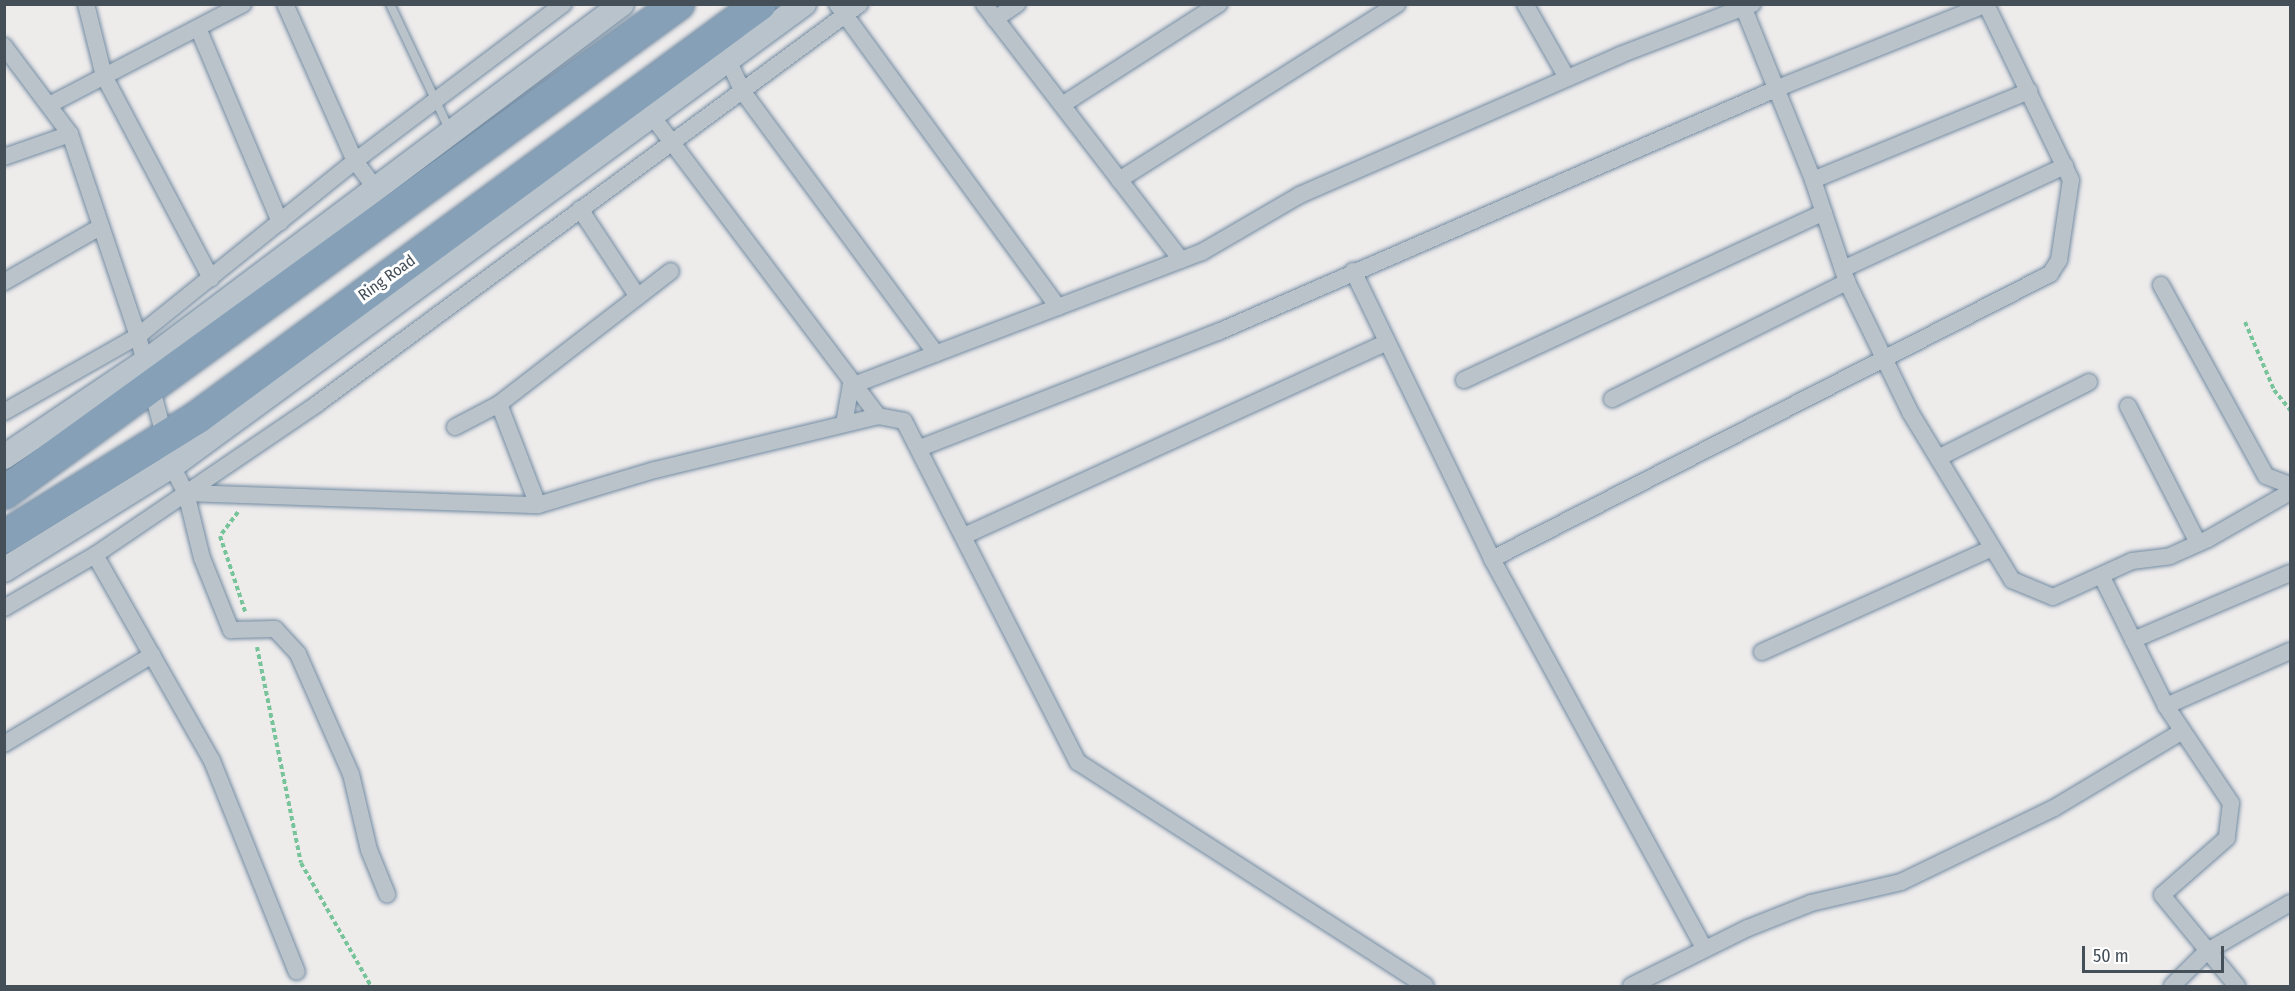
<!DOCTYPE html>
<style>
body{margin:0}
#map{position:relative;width:2295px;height:991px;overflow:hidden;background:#eeebeb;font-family:"Fira Sans Condensed",sans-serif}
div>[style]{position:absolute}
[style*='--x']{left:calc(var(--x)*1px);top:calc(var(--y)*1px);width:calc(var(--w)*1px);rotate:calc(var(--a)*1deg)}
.path>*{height:4px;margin-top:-2px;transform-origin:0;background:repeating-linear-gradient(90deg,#77c49a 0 4.5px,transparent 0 7.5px)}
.roads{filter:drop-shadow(0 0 2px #728ba2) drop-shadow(0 0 2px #728ba2)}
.lane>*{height:8px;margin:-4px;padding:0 4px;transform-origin:4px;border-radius:4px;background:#bac3ca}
.street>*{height:16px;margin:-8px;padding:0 8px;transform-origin:8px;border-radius:8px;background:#bac3ca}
.secondary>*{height:24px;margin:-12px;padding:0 12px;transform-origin:12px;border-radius:12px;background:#b8c3cc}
.highway>*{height:32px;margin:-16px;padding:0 16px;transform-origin:16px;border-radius:16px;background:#86a0b7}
span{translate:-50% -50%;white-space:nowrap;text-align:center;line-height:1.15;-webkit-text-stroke:6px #fff;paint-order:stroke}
.street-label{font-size:16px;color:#454f57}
.frame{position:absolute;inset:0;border:6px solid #454f57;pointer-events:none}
.scale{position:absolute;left:2082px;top:946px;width:142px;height:27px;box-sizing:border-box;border:3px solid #454f57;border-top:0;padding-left:8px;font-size:18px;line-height:21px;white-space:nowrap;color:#454f57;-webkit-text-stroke:4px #fff;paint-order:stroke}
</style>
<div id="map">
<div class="path">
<div style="--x:2245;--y:322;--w:74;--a:66.9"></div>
<div style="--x:2274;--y:390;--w:26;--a:51"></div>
<div style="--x:238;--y:512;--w:30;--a:127"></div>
<div style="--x:220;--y:536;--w:82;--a:71.6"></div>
<div style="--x:257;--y:647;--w:220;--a:78.5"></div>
<div style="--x:301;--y:863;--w:142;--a:60.4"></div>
</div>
<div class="roads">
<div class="lane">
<div style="--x:390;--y:4;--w:140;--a:64.7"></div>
</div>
<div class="street">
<div style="--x:86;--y:4;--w:74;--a:76"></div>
<div style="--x:104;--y:76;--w:229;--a:62.1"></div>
<div style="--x:285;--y:4;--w:172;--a:66"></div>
<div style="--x:355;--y:161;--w:34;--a:53"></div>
<div style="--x:837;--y:4;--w:375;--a:53.9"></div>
<div style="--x:984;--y:4;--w:323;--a:52.4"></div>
<div style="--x:1525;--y:4;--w:85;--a:60.4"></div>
<div style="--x:1742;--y:4;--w:190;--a:68"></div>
<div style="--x:1813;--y:180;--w:108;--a:71.6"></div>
<div style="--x:1847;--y:282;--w:144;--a:64.1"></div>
<div style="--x:1910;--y:412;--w:197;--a:58.7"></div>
<div style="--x:2012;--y:580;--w:44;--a:22.5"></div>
<div style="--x:2053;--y:597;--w:87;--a:-24.5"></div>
<div style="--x:2132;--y:561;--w:38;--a:-7"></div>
<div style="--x:2170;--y:556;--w:42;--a:-24.1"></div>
<div style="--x:2208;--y:539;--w:95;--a:-29.8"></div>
<div style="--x:995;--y:19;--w:27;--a:-34"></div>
<div style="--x:198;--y:28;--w:211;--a:67.1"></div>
<div style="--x:4;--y:46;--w:110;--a:53.1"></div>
<div style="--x:70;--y:134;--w:213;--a:71.4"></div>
<div style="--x:138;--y:336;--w:134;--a:75.3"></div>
<div style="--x:172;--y:466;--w:30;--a:63"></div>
<div style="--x:186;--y:493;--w:352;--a:2"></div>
<div style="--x:538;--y:505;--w:122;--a:-16.7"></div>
<div style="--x:655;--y:470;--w:229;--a:-13.6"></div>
<div style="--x:878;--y:416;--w:26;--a:11"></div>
<div style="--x:904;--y:421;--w:383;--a:63"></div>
<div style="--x:1078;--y:762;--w:413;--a:32.8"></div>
<div style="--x:728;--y:60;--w:35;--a:65"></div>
<div style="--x:743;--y:92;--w:325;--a:53.6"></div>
<div style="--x:49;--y:105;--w:219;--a:-27.5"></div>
<div style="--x:1062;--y:105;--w:187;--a:-32.8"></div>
<div style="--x:652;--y:116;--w:376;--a:53"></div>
<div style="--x:4;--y:157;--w:70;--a:-19.2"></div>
<div style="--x:1119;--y:180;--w:329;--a:-32.3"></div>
<div style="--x:1813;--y:180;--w:234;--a:-22.4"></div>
<div style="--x:580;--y:209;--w:105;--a:56.6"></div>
<div style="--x:1843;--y:269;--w:245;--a:-24.9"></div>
<div style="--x:1353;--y:271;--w:320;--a:64.2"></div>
<div style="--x:1492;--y:559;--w:444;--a:61.4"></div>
<div style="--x:4;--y:282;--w:111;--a:-29.8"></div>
<div style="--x:2161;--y:285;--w:218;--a:61.2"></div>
<div style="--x:2266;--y:476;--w:26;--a:21"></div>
<div style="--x:1464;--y:380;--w:397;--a:-25"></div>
<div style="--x:851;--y:386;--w:376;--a:-20.9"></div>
<div style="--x:1202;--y:252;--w:113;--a:-30.2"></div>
<div style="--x:1300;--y:195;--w:349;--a:-23.6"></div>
<div style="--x:1620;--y:55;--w:142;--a:-21.1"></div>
<div style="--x:1612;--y:399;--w:263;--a:-26.5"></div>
<div style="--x:499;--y:404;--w:108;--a:68.9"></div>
<div style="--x:2128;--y:406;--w:154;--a:62.9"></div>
<div style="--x:4;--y:412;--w:154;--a:-29.6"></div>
<div style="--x:138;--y:336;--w:279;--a:-38.9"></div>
<div style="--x:355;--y:161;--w:261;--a:-37"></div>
<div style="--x:844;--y:424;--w:39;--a:-80"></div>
<div style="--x:455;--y:427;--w:50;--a:-27.6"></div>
<div style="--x:499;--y:404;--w:217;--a:-37.7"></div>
<div style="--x:920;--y:448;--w:320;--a:-21.3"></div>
<div style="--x:1218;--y:332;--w:611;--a:-23.54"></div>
<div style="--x:1778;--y:88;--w:225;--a:-21.9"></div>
<div style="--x:1938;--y:458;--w:169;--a:-26.7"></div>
<div style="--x:186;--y:493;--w:67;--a:76.2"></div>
<div style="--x:202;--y:558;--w:78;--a:68.1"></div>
<div style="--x:231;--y:630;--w:44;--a:-1.3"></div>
<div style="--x:275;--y:629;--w:34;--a:47"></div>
<div style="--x:298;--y:654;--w:131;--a:66.2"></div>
<div style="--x:351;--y:774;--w:78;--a:76.7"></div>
<div style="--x:369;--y:850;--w:48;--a:67.8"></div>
<div style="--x:964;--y:536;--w:465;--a:-24.6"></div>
<div style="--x:95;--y:555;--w:237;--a:60.4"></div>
<div style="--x:212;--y:761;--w:227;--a:68.1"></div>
<div style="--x:1492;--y:559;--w:627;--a:-27.06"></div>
<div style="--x:2050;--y:274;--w:17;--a:-57"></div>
<div style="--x:2059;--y:260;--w:81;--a:-81.5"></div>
<div style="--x:2071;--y:180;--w:195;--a:-115.8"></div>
<div style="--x:2103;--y:579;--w:142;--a:63.6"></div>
<div style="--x:2166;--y:706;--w:117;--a:56.2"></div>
<div style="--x:2231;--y:803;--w:35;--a:97"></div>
<div style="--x:2227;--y:838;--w:86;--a:138.8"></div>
<div style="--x:2162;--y:895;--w:118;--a:50.5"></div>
<div style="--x:4;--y:608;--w:105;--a:-30.2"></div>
<div style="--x:95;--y:555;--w:268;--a:-34.2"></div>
<div style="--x:317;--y:404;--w:674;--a:-36.38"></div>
<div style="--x:2133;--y:640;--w:171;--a:-23.1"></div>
<div style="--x:1762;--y:652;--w:252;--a:-24.3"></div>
<div style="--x:2166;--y:706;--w:136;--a:-23.9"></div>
<div style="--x:4;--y:744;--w:173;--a:-31"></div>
<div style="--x:1631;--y:986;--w:131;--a:-26.4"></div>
<div style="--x:1748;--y:928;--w:68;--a:-21.6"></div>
<div style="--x:1811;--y:903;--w:92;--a:-13.1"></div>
<div style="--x:1901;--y:882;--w:170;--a:-25.8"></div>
<div style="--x:2054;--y:808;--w:148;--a:-30.9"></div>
<div style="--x:2172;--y:986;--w:48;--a:-45"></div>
<div style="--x:2206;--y:952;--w:97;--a:-30.3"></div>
</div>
<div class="secondary">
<div style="--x:4;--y:457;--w:170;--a:-34"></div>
<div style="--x:145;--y:362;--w:596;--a:-36.89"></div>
<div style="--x:4;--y:570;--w:198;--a:-31.8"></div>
<div style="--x:172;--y:466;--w:783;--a:-36.17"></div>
</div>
<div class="highway">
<div style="--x:4;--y:493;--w:833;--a:-35.96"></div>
<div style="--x:4;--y:537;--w:228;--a:-31.7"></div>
<div style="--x:198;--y:417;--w:697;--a:-36.31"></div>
</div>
</div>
<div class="street-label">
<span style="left:387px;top:278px;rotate:-36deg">Ring Road</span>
</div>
<div class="frame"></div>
<div class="scale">50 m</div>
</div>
